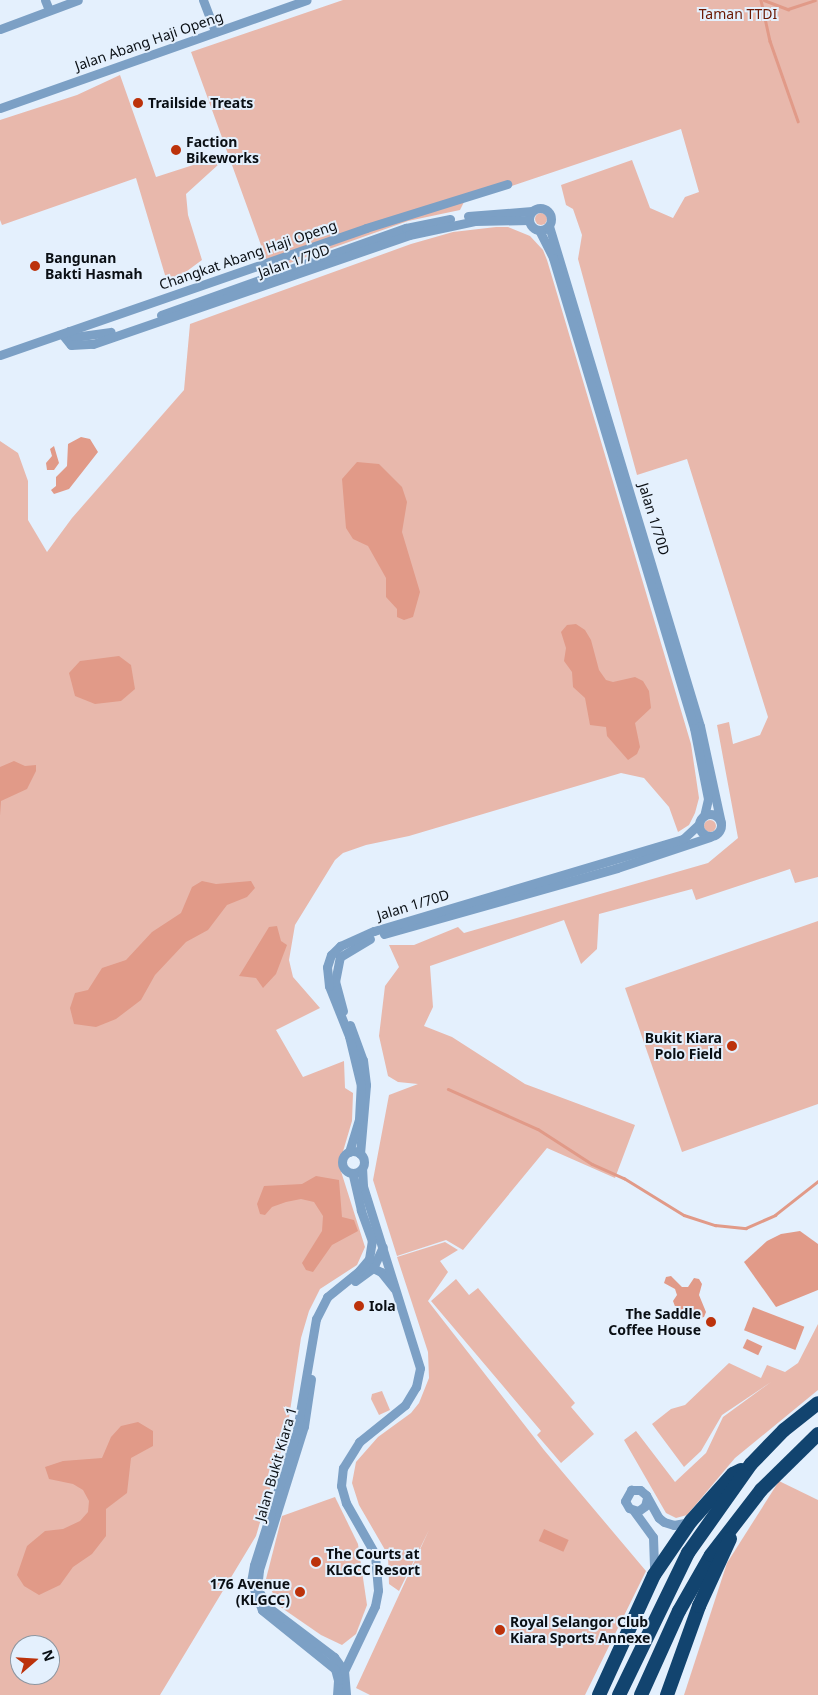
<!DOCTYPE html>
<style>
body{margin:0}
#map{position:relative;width:818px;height:1695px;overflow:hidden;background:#e4f0fd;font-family:"Noto Sans",sans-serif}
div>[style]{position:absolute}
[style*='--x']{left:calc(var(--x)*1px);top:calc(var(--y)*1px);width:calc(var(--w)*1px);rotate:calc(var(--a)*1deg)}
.green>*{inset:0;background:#e8b8ac}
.round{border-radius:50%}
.water>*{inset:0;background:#e19a88;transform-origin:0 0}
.stream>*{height:2.5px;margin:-1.25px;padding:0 1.25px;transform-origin:1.25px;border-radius:1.25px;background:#e19a88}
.minor>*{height:9px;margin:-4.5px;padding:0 4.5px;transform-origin:4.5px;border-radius:4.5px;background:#7ca0c5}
.minor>.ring{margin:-4.5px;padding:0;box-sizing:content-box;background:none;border:9px solid #7ca0c5;border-radius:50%}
.highway>*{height:14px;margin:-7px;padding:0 7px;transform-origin:7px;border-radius:7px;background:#12446f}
.dots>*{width:14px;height:14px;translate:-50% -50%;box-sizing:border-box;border:2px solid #e4f0fd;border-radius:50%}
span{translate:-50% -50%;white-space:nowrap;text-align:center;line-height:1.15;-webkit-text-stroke:4px #e4f0fd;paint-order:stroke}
.park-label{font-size:14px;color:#6b1803}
.street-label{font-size:14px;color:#0a0f14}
.poi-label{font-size:14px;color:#0a0f14;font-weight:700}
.left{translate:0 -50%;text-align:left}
.right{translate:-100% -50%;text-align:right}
.north{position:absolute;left:10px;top:1635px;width:50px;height:50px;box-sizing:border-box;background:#e4f0fd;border:1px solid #8d96a0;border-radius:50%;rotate:71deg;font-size:14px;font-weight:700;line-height:20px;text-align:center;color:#0a0f14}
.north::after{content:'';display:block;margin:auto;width:18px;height:22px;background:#bc320b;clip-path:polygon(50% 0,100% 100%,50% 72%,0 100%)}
</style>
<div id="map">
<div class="green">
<div style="clip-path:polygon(343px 0,818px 0,818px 877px,795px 883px,790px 869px,696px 900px,692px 889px,599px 914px,597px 949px,581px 964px,564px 920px,430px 966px,433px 1007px,424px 1026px,452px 1037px,525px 1084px,635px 1125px,615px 1178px,547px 1148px,463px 1250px,446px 1240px,397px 1256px,373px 1180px,389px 1095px,418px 1084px,398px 1082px,388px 1076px,379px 1036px,385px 986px,399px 967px,389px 945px,414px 945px,458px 927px,464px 933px,708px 863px,738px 838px,717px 725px,729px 722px,733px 744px,760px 735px,768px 717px,687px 459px,637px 475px,578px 259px,582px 235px,573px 209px,566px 205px,561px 185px,632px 160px,650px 208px,673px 218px,685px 197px,699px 192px,681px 129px,464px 202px,460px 210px,408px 221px,270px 270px,191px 52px)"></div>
<div style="clip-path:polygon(120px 75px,156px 177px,218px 157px,219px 164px,186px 194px,188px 215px,202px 260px,168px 285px,136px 178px,2px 225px,0 220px,0 120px,77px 95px)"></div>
<div class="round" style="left:535px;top:213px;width:12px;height:12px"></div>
<div style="clip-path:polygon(evenodd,496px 227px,508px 227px,530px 236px,543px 250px,547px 260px,691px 744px,699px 798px,695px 813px,689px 825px,678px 832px,669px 807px,644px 778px,621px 773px,409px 836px,366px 845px,343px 853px,335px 860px,295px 925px,289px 960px,293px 977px,320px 1008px,276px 1030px,303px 1077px,344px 1061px,345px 1088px,353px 1093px,352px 1121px,339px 1165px,365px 1247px,357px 1265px,320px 1289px,309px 1311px,301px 1338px,287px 1431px,256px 1536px,160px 1695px,0 1695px,0 441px,18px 453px,28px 481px,28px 520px,47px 552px,72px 518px,184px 390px,190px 324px,411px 244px,453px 232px,496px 227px,20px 1645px,50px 1645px,50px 1675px,20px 1675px,20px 1645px)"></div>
<div class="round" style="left:704px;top:820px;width:12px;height:12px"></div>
<div style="clip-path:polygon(818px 921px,818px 1104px,682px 1152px,625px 988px)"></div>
<div style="clip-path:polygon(445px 1242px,458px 1250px,440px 1261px,448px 1272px,428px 1301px,544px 1450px,646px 1571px,585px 1695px,370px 1695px,356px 1688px,429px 1530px,399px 1591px,389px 1584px,388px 1555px,359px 1505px,352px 1483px,356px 1462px,378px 1437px,411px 1413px,419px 1403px,429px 1378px,428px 1352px,397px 1257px)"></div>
<div style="clip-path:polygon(456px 1279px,469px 1295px,478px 1288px,575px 1403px,571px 1407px,594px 1434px,561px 1463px,537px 1435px,541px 1431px,431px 1301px)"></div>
<div style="clip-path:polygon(818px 1324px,818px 1390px,735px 1458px,687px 1515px,676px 1518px,666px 1513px,624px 1440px,636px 1431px,675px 1482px,706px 1453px,723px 1417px,771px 1382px,722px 1415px,701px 1451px,684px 1467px,652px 1424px,671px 1409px,685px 1405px,729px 1363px,761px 1378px,767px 1365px,785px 1372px,798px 1363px)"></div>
<div style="clip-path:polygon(382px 1391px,390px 1410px,379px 1415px,371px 1399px,372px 1394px)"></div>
<div style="clip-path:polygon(779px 1481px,818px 1500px,818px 1695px,684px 1695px,727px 1563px)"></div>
<div style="clip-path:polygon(335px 1497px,358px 1544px,367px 1605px,356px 1634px,342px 1645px,321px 1635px,279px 1606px,266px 1579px,282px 1516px)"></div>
</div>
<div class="water">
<div style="clip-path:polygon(81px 437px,90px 439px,98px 452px,69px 489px,54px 494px,51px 490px,56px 486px,56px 477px,67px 466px,68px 444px)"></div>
<div style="clip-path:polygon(54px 446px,59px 463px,54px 470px,47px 470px,46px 463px,52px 456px,50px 449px)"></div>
<div style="clip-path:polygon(357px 462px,379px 464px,402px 487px,407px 502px,402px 532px,420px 592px,413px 617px,404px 620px,397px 617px,397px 609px,386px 597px,386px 578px,368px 546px,353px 539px,346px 528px,342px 479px)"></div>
<div style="clip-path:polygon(576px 624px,585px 630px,591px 640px,599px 670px,606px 680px,613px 682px,635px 677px,643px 681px,649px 691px,651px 708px,635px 723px,640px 747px,637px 754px,628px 760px,607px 736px,606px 727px,590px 725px,585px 698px,573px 687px,572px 672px,564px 661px,566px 648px,561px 632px,567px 625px)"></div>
<div style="clip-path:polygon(119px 656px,131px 665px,135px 689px,121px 701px,95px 704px,75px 696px,69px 673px,80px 661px)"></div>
<div style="clip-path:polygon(14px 761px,25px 766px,36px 765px,36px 771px,27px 789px,1px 801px,0 816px,0 767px)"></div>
<div style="clip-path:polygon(202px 881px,216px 884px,251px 881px,255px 888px,247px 897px,227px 905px,208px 930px,186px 942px,155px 975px,141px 1000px,116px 1019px,96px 1027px,74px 1024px,70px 1008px,75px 993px,88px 990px,102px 968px,126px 960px,152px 932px,181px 913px,192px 887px)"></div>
<div style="clip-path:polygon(277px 926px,281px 941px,287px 945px,276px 974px,263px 988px,256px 978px,239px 976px,269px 927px)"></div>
<div style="clip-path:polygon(316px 1176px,339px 1180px,342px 1217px,354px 1220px,358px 1231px,332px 1245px,313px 1272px,306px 1270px,302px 1263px,322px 1231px,323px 1216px,314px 1202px,301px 1199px,286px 1202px,272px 1207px,265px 1215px,260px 1214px,257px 1204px,264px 1186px,302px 1184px)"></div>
<div style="clip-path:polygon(800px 1231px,818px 1244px,818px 1290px,776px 1307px,744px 1262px,767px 1241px,781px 1234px)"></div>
<div style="clip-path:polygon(671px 1276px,682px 1287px,688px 1287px,694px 1278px,699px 1279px,702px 1284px,699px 1295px,706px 1312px,704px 1317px,699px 1318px,694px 1314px,688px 1320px,680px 1320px,673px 1301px,677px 1295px,675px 1289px,664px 1283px,666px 1277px)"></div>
<div style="left:753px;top:1307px;width:55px;height:25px;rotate:21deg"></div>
<div style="left:747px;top:1339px;width:17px;height:10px;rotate:25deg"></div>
<div style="clip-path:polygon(138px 1422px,153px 1431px,153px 1446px,131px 1458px,127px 1493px,106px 1509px,106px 1536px,92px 1554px,73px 1567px,60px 1585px,39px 1595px,24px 1586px,17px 1575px,27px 1546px,45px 1531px,63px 1529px,80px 1521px,88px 1512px,89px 1501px,83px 1490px,73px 1484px,49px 1479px,45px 1467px,63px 1461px,102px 1458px,111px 1437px,121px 1426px)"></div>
<div style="left:544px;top:1529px;width:27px;height:13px;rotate:24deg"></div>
</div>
<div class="stream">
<div style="--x:761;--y:0;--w:42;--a:77.6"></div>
<div style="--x:770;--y:41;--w:85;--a:70.7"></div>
<div style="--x:764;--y:0;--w:26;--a:21"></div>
<div style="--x:788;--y:9;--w:28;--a:-18"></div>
<div style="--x:448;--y:1089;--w:98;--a:24"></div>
<div style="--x:538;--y:1129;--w:64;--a:32.9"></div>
<div style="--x:592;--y:1164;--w:35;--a:24"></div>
<div style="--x:624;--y:1178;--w:70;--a:31.7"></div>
<div style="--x:684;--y:1215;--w:33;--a:18"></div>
<div style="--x:715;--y:1225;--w:31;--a:6"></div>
<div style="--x:746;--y:1228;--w:32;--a:-24"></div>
<div style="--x:775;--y:1215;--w:55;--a:-38.3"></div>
</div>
<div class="minor">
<div style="--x:45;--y:0;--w:11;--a:68"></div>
<div style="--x:203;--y:0;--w:34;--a:69"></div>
<div style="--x:0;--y:29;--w:83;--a:-20.4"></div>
<div style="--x:0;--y:108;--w:325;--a:-19.4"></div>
<div class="ring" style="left:529px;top:208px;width:13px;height:13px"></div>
<div style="--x:468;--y:216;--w:64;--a:-4.5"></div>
<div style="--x:549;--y:226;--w:522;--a:73.2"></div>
<div style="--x:700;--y:726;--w:99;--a:77.8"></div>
<div style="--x:539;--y:230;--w:31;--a:63"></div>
<div style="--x:553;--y:258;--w:491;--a:73.3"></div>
<div style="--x:694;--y:728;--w:72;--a:78.8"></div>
<div style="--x:708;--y:799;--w:17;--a:103"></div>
<div style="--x:161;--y:315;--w:260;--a:-19.6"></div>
<div style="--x:406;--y:228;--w:45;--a:-11.6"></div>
<div style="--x:69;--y:331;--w:8;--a:50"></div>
<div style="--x:74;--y:337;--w:37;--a:-8"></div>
<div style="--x:62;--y:334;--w:14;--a:51"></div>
<div style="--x:71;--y:345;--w:22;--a:-3"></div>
<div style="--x:93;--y:344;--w:334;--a:-19"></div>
<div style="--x:409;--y:235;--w:67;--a:-12"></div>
<div style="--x:475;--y:221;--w:54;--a:-1.1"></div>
<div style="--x:0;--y:355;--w:387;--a:-19.1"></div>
<div style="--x:366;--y:228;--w:148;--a:-17.3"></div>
<div class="ring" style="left:699px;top:814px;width:13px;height:13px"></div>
<div style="--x:384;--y:934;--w:242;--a:-15.8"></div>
<div style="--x:617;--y:868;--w:98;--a:-18.4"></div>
<div style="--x:343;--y:1011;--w:30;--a:-105"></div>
<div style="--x:335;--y:982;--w:25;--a:-79"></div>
<div style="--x:340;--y:957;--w:35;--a:-31"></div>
<div style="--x:350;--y:1025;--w:37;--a:70"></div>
<div style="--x:363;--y:1060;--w:25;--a:83"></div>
<div style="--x:366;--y:1085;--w:69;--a:95"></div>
<div class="ring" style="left:342px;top:1151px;width:13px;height:13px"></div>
<div style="--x:349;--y:1152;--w:34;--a:-73"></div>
<div style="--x:359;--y:1119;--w:33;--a:-87"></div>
<div style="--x:361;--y:1086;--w:51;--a:-103.5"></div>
<div style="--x:349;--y:1036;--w:54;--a:-111.8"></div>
<div style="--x:329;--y:986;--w:19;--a:-96"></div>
<div style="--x:327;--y:967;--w:13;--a:-72"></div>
<div style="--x:331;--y:955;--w:13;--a:-45"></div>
<div style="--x:340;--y:946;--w:37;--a:-24"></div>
<div style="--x:374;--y:931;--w:322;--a:-16.6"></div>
<div style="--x:683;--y:839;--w:22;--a:-43"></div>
<div style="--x:373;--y:1268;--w:9;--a:27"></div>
<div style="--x:381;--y:1272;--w:21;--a:51"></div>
<div style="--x:355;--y:1281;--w:22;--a:-36"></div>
<div style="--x:373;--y:1268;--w:23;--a:-65"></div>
<div style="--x:311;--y:1379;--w:48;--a:98.5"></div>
<div style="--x:304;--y:1426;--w:151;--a:107.4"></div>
<div style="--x:259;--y:1570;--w:18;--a:96"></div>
<div style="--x:257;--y:1588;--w:22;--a:60"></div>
<div style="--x:268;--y:1607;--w:83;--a:37.1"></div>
<div style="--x:334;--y:1657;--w:17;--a:54"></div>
<div style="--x:344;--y:1671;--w:24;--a:85"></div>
<div style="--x:647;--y:1498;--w:8;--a:104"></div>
<div style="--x:645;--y:1506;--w:9;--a:144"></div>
<div style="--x:638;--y:1511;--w:9;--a:-162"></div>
<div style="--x:629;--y:1508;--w:8;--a:-120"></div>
<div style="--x:625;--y:1501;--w:13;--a:-61"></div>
<div style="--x:631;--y:1490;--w:9;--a:0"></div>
<div style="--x:640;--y:1490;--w:8;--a:40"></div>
<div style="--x:646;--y:1495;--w:26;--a:61"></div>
<div style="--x:659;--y:1518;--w:6;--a:39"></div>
<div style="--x:664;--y:1522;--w:10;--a:17"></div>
<div style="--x:674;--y:1525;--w:15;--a:-11"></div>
<div style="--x:634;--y:1511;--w:32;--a:54"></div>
<div style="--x:653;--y:1537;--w:36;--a:88"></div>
<div style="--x:344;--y:1671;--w:72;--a:-64.5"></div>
<div style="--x:375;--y:1606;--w:16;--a:-79"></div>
<div style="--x:378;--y:1590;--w:36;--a:-95"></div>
<div style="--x:375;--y:1554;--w:59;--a:-119.6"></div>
<div style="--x:346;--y:1503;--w:18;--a:-106"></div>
<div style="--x:341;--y:1486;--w:18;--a:-84"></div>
<div style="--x:343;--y:1468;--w:31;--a:-58"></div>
<div style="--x:359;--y:1442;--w:59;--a:-38.8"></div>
<div style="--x:405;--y:1405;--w:21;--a:-59"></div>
<div style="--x:416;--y:1387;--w:19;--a:-78"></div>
<div style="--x:420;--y:1368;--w:191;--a:-107.4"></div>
<div style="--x:363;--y:1186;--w:17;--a:-93"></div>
<div style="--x:337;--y:1695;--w:15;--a:-86"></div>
<div style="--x:338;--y:1680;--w:11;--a:-105"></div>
<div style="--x:335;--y:1669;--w:94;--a:-141.1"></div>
<div style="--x:262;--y:1610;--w:30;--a:-111"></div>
<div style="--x:251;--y:1582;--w:17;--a:-80"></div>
<div style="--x:254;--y:1565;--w:142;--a:-72.3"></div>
<div style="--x:297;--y:1430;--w:113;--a:-80.3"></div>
<div style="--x:316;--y:1319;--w:25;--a:-63"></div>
<div style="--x:327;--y:1297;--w:41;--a:-39.1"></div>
<div style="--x:359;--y:1271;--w:16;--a:-50"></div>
<div style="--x:369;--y:1259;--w:18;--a:-81"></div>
<div style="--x:372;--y:1241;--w:33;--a:-110"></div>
<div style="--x:361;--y:1210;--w:37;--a:-103"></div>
</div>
<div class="highway">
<div style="--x:599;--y:1695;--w:132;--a:-65.4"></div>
<div style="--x:654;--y:1575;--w:65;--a:-55.6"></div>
<div style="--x:691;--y:1521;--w:63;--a:-48.2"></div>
<div style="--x:733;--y:1474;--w:9;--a:-27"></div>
<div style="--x:619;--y:1695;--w:158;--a:-64.1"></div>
<div style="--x:688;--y:1553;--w:109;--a:-54.7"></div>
<div style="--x:751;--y:1464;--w:47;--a:-45.9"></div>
<div style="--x:784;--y:1430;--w:43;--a:-38.5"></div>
<div style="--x:641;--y:1695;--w:92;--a:-65.7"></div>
<div style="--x:679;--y:1611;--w:64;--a:-60.3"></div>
<div style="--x:711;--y:1555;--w:82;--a:-52.4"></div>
<div style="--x:761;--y:1490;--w:80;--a:-44.5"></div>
<div style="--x:667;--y:1695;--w:95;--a:-70.2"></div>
<div style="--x:699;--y:1606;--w:74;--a:-65.2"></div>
</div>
<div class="dots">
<div style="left:138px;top:103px;background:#bc320b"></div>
<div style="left:176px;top:150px;background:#bc320b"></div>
<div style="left:35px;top:266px;background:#bc320b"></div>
<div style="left:732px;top:1046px;background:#bc320b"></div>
<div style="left:359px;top:1306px;background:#bc320b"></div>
<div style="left:711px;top:1322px;background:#bc320b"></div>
<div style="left:316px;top:1562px;background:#bc320b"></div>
<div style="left:300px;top:1592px;background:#bc320b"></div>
<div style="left:500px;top:1630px;background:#bc320b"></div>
</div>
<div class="park-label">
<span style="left:738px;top:14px">Taman TTDI</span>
</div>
<div class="street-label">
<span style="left:149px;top:41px;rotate:-19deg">Jalan Abang Haji Openg</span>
<span style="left:248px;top:255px;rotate:-19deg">Changkat Abang Haji Openg</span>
<span style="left:294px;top:261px;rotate:-19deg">Jalan 1/70D</span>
<span style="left:654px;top:519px;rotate:73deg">Jalan 1/70D</span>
<span style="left:413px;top:905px;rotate:-17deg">Jalan 1/70D</span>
<span style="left:276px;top:1464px;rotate:-74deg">Jalan Bukit Kiara 1</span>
</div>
<div class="poi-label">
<span class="left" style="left:148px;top:103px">Trailside Treats</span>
<span class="left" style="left:186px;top:150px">Faction<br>Bikeworks</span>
<span class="left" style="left:45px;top:266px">Bangunan<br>Bakti Hasmah</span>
<span class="right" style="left:722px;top:1046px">Bukit Kiara<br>Polo Field</span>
<span class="left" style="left:369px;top:1306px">Iola</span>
<span class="right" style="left:701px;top:1322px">The Saddle<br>Coffee House</span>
<span class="left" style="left:326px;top:1562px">The Courts at<br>KLGCC Resort</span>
<span class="right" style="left:290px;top:1592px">176 Avenue<br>(KLGCC)</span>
<span class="left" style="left:510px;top:1630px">Royal Selangor Club<br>Kiara Sports Annexe</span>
</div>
<div class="north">N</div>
</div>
